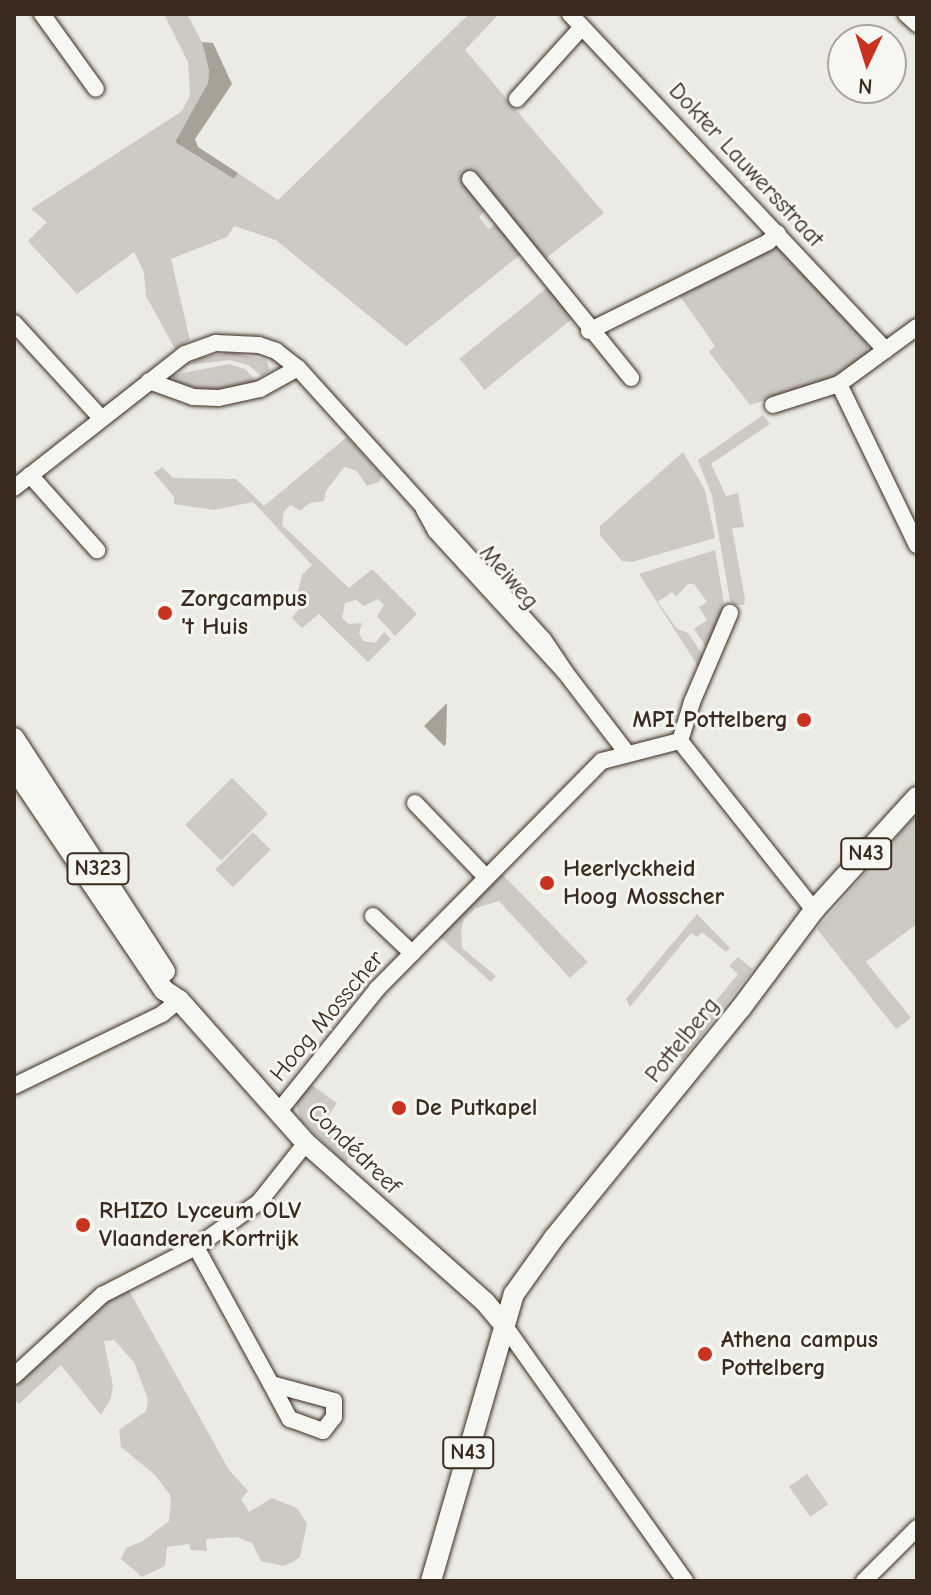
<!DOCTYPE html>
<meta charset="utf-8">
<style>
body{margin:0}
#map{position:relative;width:931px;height:1595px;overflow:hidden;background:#ebeae5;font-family:"Comic Neue",sans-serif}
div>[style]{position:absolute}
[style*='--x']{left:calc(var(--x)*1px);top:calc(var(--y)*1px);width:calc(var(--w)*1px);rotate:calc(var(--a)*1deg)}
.green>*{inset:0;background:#cdcac4;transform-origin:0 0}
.water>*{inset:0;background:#a8a198}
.roads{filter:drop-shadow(0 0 2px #3b2a1e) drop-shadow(0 0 2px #3b2a1e)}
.minor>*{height:16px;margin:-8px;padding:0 8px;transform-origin:8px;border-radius:8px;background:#f6f6f2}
.major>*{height:20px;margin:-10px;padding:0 10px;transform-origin:10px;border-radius:10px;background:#f6f6f2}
.dots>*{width:22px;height:22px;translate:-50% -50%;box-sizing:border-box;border:4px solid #f6f6f2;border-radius:50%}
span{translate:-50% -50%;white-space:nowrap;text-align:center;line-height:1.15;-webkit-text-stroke:6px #f6f6f2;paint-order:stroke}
.shield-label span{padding:2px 6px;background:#f6f6f2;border:2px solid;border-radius:6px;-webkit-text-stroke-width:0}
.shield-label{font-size:22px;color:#3b2a1e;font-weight:700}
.street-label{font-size:24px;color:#3b2a1e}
.poi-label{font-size:24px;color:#3b2a1e;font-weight:700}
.left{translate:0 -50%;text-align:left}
.right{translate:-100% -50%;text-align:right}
.frame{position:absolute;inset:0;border:16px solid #3b2a1e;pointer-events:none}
.north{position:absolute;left:827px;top:24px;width:80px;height:80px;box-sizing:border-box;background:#f6f6f2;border:2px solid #aba49d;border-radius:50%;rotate:184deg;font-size:22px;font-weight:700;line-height:32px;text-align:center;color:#3b2a1e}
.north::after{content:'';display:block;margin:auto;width:28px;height:36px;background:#c8321e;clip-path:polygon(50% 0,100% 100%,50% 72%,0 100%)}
</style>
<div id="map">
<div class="green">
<div style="clip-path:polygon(164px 14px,187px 14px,202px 42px,209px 70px,208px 83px,175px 142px,234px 179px,238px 173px,278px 200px,469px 14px,499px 14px,465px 50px,604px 213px,542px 261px,468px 169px,463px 183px,486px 209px,479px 217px,489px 229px,498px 222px,520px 255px,406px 346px,276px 240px,234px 226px,227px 237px,171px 259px,190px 340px,175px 349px,146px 296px,144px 272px,134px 252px,77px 294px,28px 241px,47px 222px,31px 209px,182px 111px,190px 95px,188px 62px)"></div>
<div style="clip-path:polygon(773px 248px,780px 249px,867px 342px,868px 354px,846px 370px,819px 383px,750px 405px,709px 352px,715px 346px,680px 296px)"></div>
<div style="left:548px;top:287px;width:40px;height:114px;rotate:51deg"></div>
<div style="clip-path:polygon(231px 352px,266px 360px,270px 370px,262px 376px,248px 365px,230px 360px,188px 365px,200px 358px)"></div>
<div style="clip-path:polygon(229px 364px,245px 369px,258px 383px,207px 392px,174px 381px,172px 375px)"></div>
<div style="clip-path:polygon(763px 415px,770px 424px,711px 464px,726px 496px,738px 493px,744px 527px,732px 528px,745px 599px,744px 605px,736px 605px,730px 601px,712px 496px,698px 460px)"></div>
<div style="clip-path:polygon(347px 437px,382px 476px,379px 482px,367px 486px,357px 471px,344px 467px,326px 491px,324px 501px,310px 503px,300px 511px,291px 505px,284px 511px,282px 525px,349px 588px,372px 569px,417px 614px,395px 636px,377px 616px,384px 605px,378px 599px,364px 606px,356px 600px,345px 603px,342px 618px,349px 624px,362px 623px,359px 633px,363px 641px,375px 643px,384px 632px,391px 639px,368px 662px,319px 614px,302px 628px,292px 618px,299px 609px,296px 600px,302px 575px,312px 565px,253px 502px,214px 510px,174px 504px,174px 497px,154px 473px,162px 467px,173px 478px,236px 479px,264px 506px)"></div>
<div style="clip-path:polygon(683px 452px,705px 490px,715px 538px,632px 562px,622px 561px,600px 535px,600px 526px)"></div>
<div style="clip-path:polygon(715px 550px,725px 609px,710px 653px,694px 629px,707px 620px,699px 607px,707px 602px,694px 584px,688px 584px,676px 597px,672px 592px,658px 602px,677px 629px,688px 633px,705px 658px,699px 668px,639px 574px)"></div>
<div style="left:232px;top:778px;width:51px;height:66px;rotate:45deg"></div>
<div style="clip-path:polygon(917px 814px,917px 924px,866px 962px,911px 1018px,896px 1029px,817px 929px)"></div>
<div style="left:253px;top:832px;width:25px;height:53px;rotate:45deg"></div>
<div style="clip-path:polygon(498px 870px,588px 962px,570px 978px,499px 901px,476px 908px,464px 919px,461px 929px,462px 948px,496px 976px,491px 982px,438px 935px)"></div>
<div style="clip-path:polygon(697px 914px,730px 948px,726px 952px,702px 932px,697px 937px,691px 933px,630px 1007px,626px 999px)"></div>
<div style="clip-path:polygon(738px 957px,753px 969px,683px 1059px,673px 1053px,738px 974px,729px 966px)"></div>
<div style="clip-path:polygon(308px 1082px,337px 1103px,322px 1126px,354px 1152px,345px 1163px,301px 1120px,295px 1101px)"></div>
<div style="clip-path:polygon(127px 1287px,229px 1470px,248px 1491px,241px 1499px,249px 1512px,272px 1498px,297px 1508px,307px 1524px,300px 1557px,293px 1562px,283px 1566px,261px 1561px,252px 1543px,237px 1537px,206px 1539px,207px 1551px,191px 1550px,189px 1544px,167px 1547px,165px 1566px,142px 1577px,121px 1559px,126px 1548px,143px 1541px,169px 1521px,171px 1502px,170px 1495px,155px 1475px,121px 1447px,119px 1430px,146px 1411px,148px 1399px,134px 1362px,114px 1340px,104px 1341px,113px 1386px,111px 1398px,101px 1415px,61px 1365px,19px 1404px,14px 1399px,14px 1387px,97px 1305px)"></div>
<div style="left:807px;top:1474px;width:37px;height:22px;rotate:55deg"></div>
</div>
<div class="water">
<div style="clip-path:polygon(202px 42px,213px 43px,232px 84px,195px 139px,198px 147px,238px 173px,234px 179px,175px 142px,208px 83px,209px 70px)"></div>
<div style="clip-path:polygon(447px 703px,446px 744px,444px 746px,424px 726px)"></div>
</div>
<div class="roads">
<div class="minor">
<div style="--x:42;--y:14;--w:92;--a:54.2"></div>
<div style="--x:570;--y:14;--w:461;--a:46.8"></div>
<div style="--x:906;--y:14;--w:15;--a:42"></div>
<div style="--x:517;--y:99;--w:97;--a:-47.9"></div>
<div style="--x:470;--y:179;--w:256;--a:51"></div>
<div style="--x:14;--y:323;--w:129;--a:47.5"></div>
<div style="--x:589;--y:331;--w:200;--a:-26.4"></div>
<div style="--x:768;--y:242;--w:13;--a:-42"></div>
<div style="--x:149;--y:381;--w:47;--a:20"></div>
<div style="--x:193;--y:397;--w:26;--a:2"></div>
<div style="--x:219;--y:398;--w:42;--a:-12.4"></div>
<div style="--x:260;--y:389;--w:43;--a:-28.9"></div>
<div style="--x:839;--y:384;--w:179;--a:64.2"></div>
<div style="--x:773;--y:405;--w:69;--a:-17.7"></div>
<div style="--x:839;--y:384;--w:97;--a:-36.2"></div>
<div style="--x:30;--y:475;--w:101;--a:48.2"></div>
<div style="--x:14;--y:488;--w:217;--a:-38.1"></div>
<div style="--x:185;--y:354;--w:33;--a:-20"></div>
<div style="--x:216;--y:343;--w:43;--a:2.7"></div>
<div style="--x:259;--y:345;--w:18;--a:19"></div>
<div style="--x:276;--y:351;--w:28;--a:38"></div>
<div style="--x:298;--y:368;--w:365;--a:47.9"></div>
<div style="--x:543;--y:639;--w:40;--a:56"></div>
<div style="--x:565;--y:672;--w:191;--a:-132.5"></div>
<div style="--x:436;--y:531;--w:25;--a:-119"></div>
<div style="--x:565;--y:672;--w:102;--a:52.6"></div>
<div style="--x:680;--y:741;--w:216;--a:51.6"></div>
<div style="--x:680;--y:741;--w:41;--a:-72.9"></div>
<div style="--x:692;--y:702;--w:97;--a:-66.9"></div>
<div style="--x:415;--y:803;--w:101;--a:46.2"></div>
<div style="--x:373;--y:916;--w:54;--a:43.5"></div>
<div style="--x:14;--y:1086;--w:165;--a:-25.9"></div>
<div style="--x:162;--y:1014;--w:22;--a:-39"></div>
<div style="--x:279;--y:1111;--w:156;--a:-51.2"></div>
<div style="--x:377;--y:989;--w:320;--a:-45.4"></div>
<div style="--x:602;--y:761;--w:81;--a:-14.4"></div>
<div style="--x:196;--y:1247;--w:156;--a:61.3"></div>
<div style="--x:271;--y:1384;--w:40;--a:62"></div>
<div style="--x:290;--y:1419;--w:35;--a:20"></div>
<div style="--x:323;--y:1431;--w:18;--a:-52"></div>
<div style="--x:334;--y:1417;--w:16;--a:-90"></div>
<div style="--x:334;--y:1401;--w:65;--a:-164.9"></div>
<div style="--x:504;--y:1325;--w:314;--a:54.7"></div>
<div style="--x:14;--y:1376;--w:120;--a:-42.6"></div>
<div style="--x:102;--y:1295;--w:106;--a:-27.1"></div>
<div style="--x:196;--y:1247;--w:77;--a:-35.5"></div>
<div style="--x:259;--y:1202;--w:75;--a:-51.5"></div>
<div style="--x:864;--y:1581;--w:75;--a:-45"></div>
</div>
<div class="major">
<div style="--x:14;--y:738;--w:278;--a:57.1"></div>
<div style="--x:14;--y:768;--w:268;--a:56"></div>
<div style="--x:164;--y:990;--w:18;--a:34"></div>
<div style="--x:179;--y:1000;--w:191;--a:48.4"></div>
<div style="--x:306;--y:1143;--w:239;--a:41.6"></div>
<div style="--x:485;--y:1302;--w:30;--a:50"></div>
<div style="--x:431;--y:1581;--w:299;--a:-73.9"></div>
<div style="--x:514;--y:1294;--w:69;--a:-54.5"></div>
<div style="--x:554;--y:1238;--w:296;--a:-50.9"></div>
<div style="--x:741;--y:1008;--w:122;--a:-53.3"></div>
<div style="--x:814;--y:910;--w:153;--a:-47.7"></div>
</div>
</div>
<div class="dots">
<div style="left:165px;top:613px;background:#c8321e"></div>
<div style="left:804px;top:720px;background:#c8321e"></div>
<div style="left:547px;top:883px;background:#c8321e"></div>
<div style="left:399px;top:1108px;background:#c8321e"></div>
<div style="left:83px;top:1225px;background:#c8321e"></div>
<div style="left:705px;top:1354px;background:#c8321e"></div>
</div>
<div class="shield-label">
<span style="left:866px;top:854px">N43</span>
<span style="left:98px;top:869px">N323</span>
<span style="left:468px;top:1453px">N43</span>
</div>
<div class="street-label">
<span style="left:746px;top:165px;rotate:47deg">Dokter Lauwersstraat</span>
<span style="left:509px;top:577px;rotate:49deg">Meiweg</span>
<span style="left:327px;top:1016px;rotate:-50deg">Hoog Mosscher</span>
<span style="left:682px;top:1040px;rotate:-51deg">Pottelberg</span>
<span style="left:354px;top:1149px;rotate:44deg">Condédreef</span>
</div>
<div class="poi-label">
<span class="left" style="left:181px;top:613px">Zorgcampus<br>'t Huis</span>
<span class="right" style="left:788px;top:720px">MPI Pottelberg</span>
<span class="left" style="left:563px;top:883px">Heerlyckheid<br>Hoog Mosscher</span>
<span class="left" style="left:415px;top:1108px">De Putkapel</span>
<span class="left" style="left:99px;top:1225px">RHIZO Lyceum OLV<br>Vlaanderen Kortrijk</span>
<span class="left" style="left:721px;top:1354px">Athena campus<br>Pottelberg</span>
</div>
<div class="frame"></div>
<div class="north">N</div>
</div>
